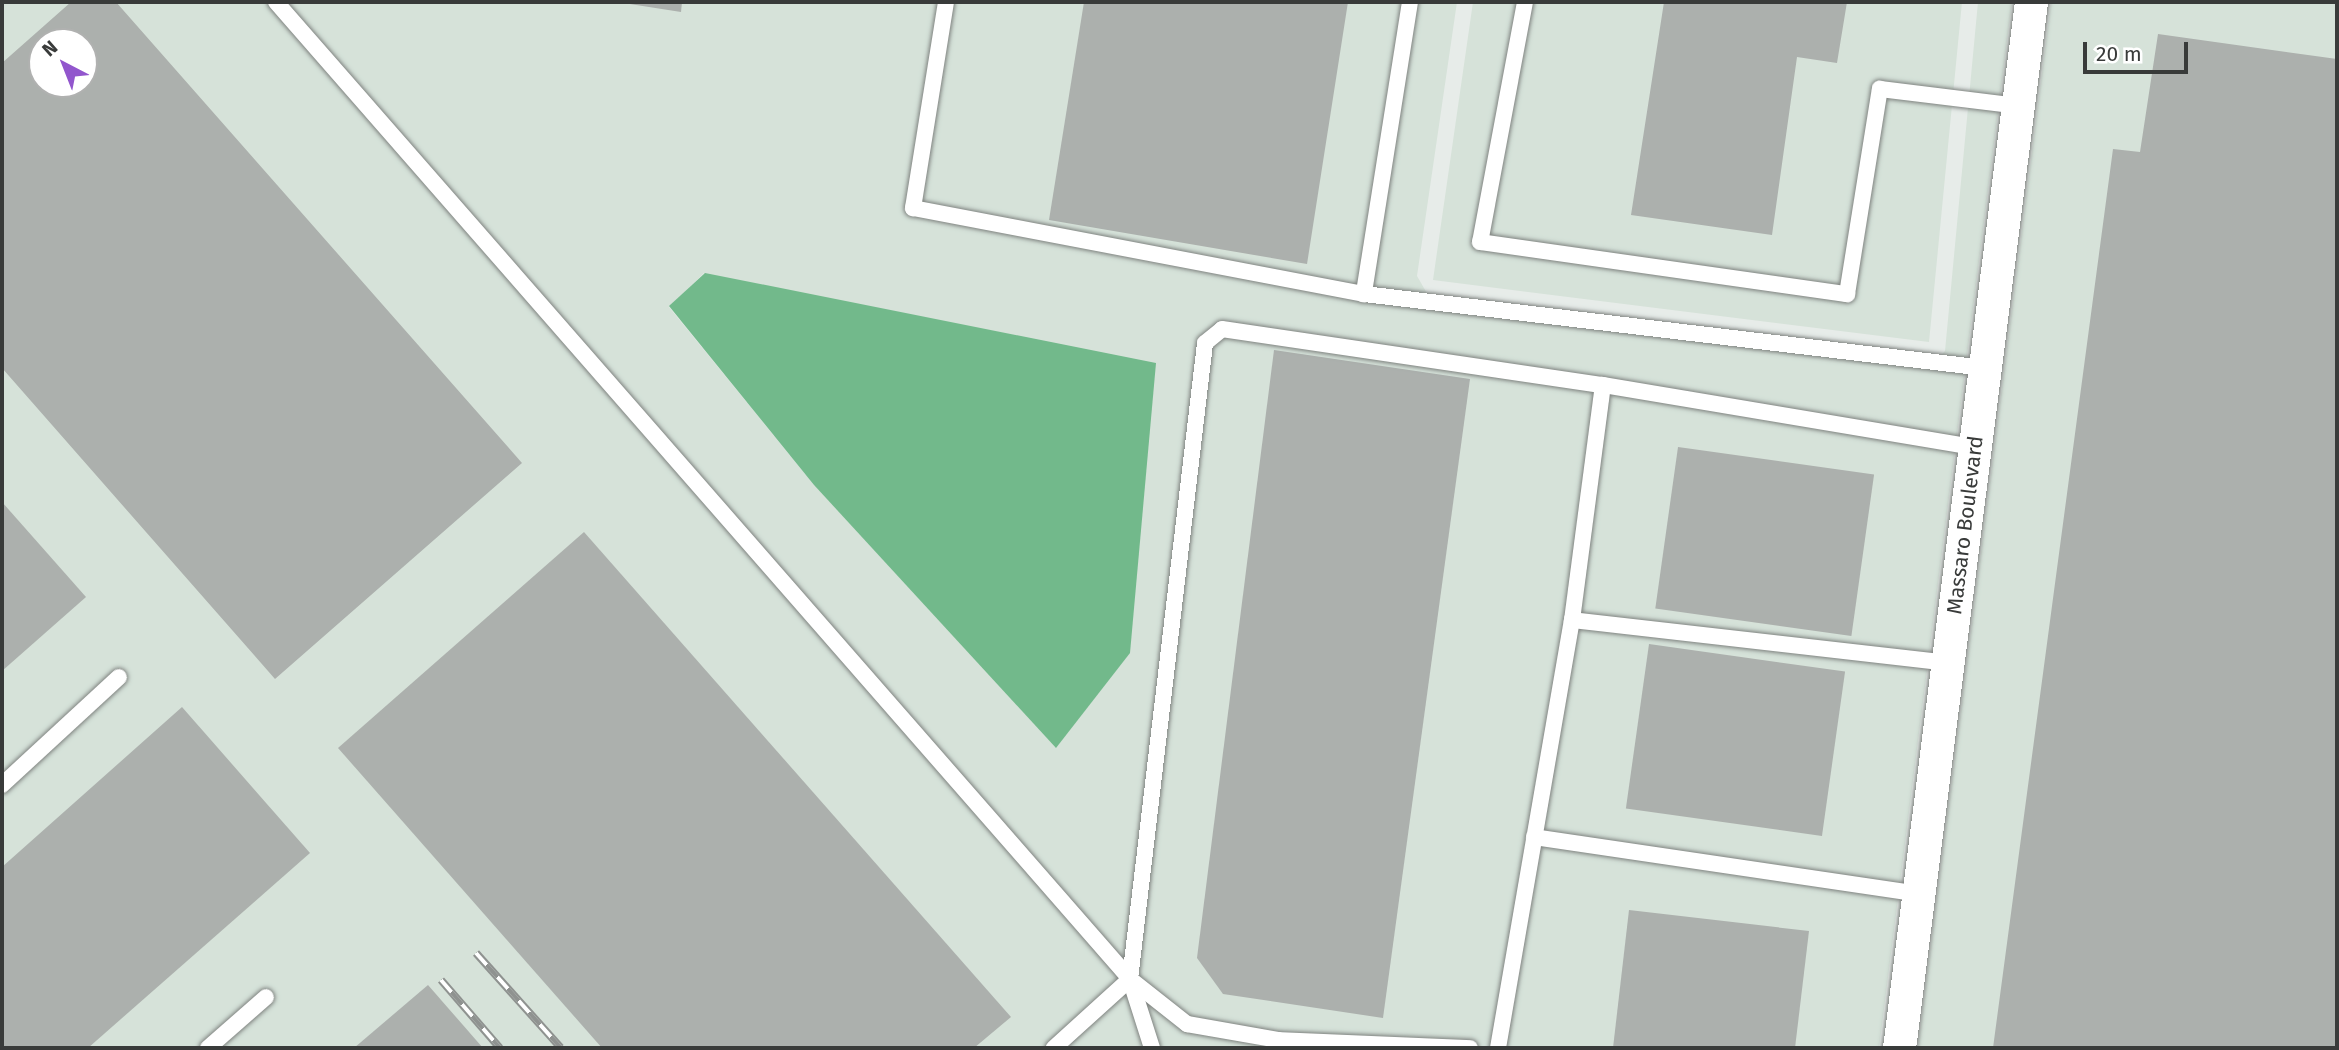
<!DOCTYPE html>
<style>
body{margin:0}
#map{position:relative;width:2339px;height:1050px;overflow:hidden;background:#e7ece9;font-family:"Fira Sans",sans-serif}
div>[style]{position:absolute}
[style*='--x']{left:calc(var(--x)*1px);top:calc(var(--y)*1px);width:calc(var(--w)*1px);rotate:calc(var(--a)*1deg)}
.built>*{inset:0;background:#d6e2d9}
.water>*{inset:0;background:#72b98b}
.building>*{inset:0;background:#acb0ad;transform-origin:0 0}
.roads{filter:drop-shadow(0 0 2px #7f8380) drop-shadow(0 0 2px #7f8380)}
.lane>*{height:16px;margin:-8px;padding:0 8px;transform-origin:8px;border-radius:8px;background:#fff}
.street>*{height:33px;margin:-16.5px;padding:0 16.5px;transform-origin:16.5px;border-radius:16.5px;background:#fff}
.rail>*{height:8px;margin-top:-4px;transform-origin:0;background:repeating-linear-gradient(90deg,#fff 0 16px,#8f9290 0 32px);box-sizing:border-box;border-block:2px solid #8f9290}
span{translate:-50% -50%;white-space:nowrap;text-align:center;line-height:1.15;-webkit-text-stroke:6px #fff;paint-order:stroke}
.street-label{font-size:21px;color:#393b3a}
.frame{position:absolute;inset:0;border:4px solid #393b3a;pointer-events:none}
.north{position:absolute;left:28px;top:28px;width:70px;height:70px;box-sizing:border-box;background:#fff;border:2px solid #b0b1b0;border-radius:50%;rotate:318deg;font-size:19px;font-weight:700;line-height:28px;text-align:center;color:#393b3a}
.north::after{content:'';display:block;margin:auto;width:24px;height:32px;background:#9256cd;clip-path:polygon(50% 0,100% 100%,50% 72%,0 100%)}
.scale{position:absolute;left:2083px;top:42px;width:105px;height:32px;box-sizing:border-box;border:4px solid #393b3a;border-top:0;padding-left:9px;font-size:21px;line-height:24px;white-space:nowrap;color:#393b3a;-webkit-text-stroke:5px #fff;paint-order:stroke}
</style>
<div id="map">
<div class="built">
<div style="clip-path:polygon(evenodd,2px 2px,1457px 2px,1417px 276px,1428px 295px,1938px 358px,1945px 351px,1978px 2px,2012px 2px,1879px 1048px,2px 1048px,2px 2px,42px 42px,84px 42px,84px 84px,42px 84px,42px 42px,2px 2px,704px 273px,1056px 748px,814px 485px,669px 307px,704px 273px)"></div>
<div style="clip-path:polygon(1473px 2px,1962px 2px,1929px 342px,1433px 280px)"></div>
<div style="clip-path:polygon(2051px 2px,2337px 2px,2337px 1048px,1918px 1048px)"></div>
</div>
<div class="water">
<div style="clip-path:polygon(705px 273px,1156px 363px,1130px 653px,1056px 748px,814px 485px,669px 306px)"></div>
</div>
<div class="building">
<div style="clip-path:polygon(evenodd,71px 2px,116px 2px,522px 463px,275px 679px,2px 368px,2px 63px,71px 2px,42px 42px,84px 42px,84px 84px,42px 84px,42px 42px)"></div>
<div style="clip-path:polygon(617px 2px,682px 2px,681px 12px)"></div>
<div style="clip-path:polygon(1084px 2px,1348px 2px,1307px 264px,1049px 220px)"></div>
<div style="clip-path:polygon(1664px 2px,1847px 2px,1837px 63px,1797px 57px,1772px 235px,1631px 215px)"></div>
<div style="clip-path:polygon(2158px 34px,2337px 59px,2337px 1048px,1993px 1048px,2113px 149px,2140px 152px)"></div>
<div style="clip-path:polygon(1274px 350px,1470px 379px,1383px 1018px,1223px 994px,1197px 958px)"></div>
<div style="left:1678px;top:447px;width:198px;height:163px;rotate:8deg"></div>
<div style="clip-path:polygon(2px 502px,86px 597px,2px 671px)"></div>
<div style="clip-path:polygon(584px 532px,1011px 1017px,974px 1048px,602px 1048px,338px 748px)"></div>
<div style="left:1649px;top:644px;width:198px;height:166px;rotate:8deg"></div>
<div style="clip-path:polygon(182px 707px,310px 853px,88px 1048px,2px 1048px,2px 867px)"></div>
<div style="clip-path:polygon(1629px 910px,1809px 931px,1795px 1048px,1613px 1048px)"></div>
<div style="clip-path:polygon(428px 985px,483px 1048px,354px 1048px)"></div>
</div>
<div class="roads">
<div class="lane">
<div style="--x:276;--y:2;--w:1298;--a:48.84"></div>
<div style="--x:1130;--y:979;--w:103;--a:137.8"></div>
<div style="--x:946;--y:2;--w:209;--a:99.1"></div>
<div style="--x:913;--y:208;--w:459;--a:10.8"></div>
<div style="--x:1410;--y:2;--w:296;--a:99"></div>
<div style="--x:1364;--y:294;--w:625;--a:6.8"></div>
<div style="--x:1525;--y:2;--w:244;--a:100.6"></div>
<div style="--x:1480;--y:242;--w:371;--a:8.1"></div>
<div style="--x:1847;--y:294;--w:208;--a:-80.9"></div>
<div style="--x:1880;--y:89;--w:139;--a:7"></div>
<div style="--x:1572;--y:620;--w:378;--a:6.5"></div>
<div style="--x:2;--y:785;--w:159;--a:-42.7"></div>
<div style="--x:1534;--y:837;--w:388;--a:8.4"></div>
<div style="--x:1130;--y:979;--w:73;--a:38.3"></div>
<div style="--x:1187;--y:1024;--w:92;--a:10"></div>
<div style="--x:1278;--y:1040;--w:8;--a:97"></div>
<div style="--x:1278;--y:1040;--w:192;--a:2.4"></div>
<div style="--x:208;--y:1048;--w:77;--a:-41.3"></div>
<div style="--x:1152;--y:1048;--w:72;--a:-107.7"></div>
<div style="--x:1130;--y:979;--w:640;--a:-83.27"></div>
<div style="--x:1205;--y:343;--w:22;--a:-39"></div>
<div style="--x:1222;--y:329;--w:385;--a:8.4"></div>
<div style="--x:1498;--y:1048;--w:434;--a:-80.2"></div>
<div style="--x:1572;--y:620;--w:237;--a:-82.5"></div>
<div style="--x:1603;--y:385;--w:377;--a:9.5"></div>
</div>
<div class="street">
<div style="--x:1899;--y:1048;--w:1054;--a:-82.81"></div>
</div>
</div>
<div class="rail">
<div style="--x:476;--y:953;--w:127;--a:48.2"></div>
<div style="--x:441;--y:980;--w:90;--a:49.1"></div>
</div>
<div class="street-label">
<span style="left:1965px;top:525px;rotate:-83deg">Massaro Boulevard</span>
</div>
<div class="frame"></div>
<div class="north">N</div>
<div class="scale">20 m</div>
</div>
